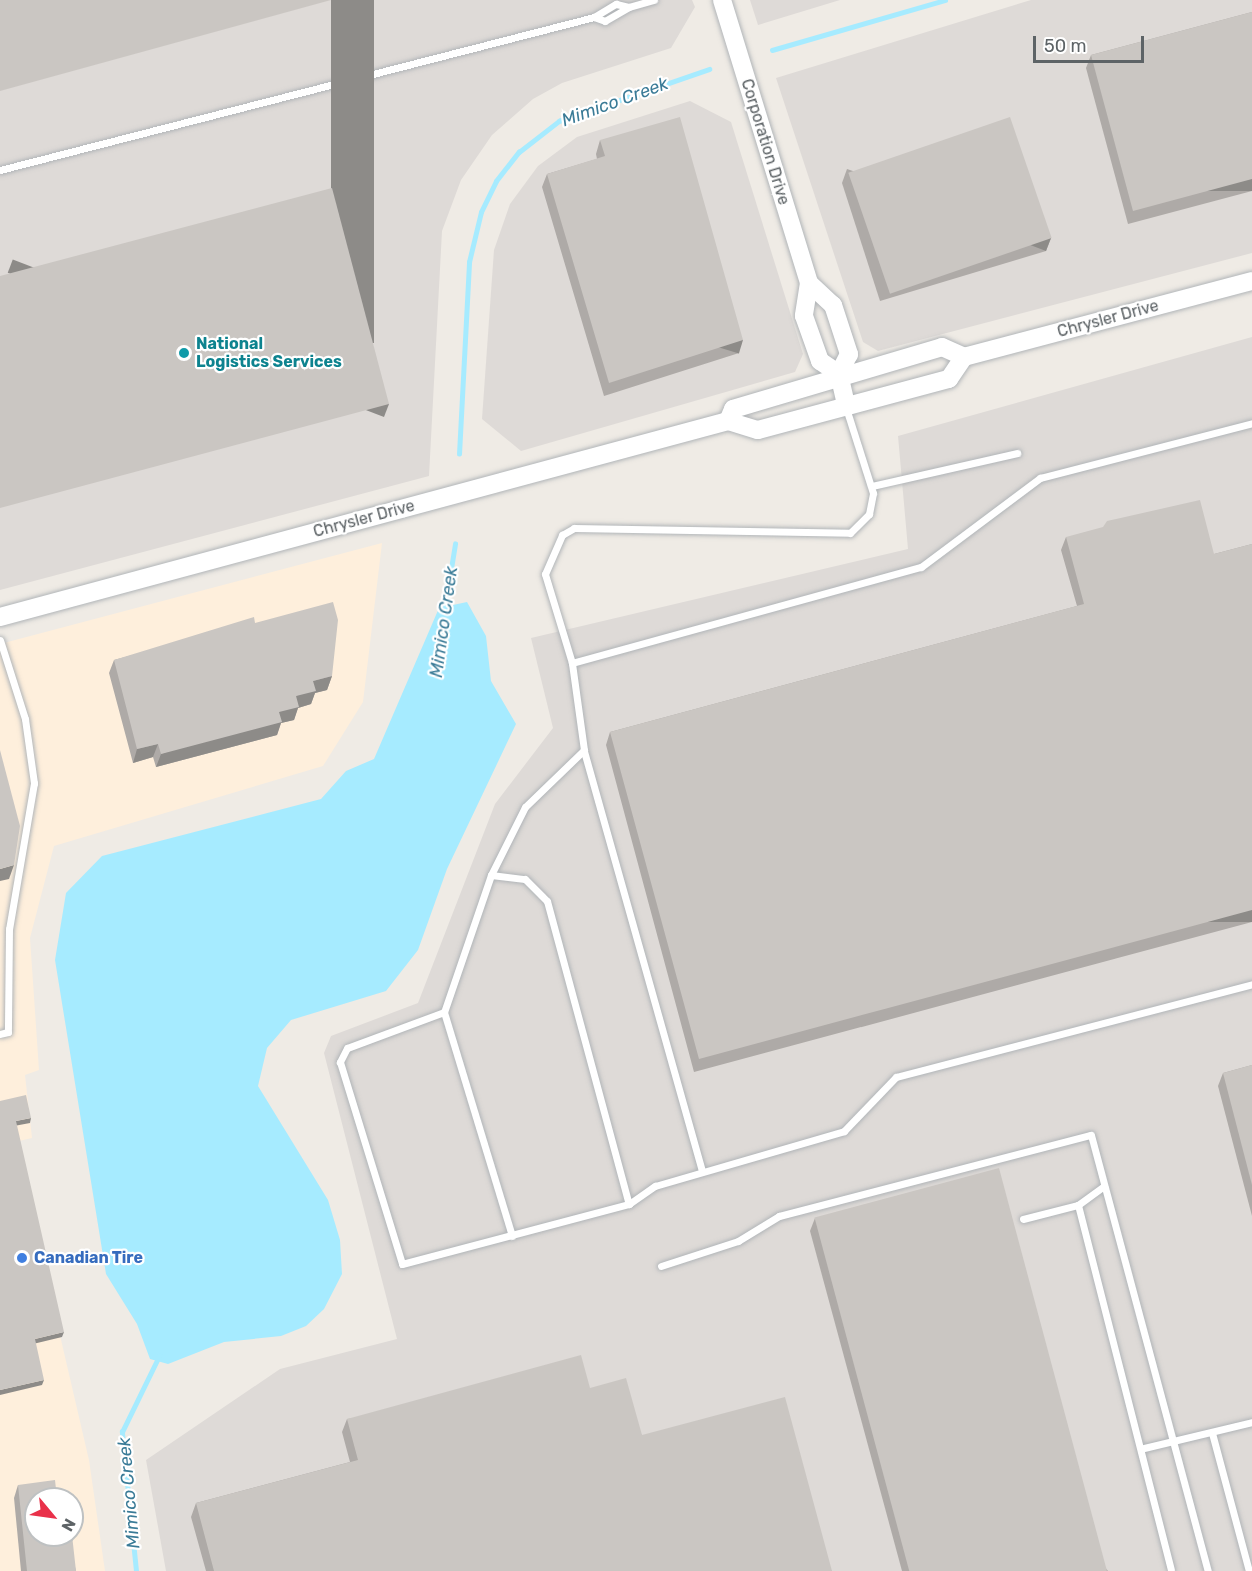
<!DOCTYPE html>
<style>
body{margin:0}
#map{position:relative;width:1252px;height:1571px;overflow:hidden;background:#efebe5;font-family:Rubik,sans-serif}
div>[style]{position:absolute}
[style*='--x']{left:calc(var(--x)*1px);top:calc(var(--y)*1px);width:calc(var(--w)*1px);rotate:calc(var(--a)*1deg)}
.commercial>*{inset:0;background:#feefdc}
.industrial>*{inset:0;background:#dedad7}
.water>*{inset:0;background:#a6ebff}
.stream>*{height:4.5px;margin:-2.25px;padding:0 2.25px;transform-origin:2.25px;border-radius:2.25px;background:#a6ebff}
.roads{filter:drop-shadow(0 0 2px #b1b5b8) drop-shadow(0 0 2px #b1b5b8)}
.service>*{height:7px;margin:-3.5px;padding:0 3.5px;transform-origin:3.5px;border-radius:3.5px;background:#fff}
.tertiary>*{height:18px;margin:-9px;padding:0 9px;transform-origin:9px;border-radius:9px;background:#fff}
.wall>*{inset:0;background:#aeaaa7}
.shaded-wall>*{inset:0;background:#8d8b88;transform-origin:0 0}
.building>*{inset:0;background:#cac6c2;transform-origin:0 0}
.dots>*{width:16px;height:16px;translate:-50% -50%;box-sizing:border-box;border:3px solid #fff;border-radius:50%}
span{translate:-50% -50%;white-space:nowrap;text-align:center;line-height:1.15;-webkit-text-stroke:4.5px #fff;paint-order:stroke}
.street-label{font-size:16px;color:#5d6366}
.culture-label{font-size:16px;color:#0d838f;font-weight:700}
.left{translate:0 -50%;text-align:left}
.shop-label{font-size:16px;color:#366cbe;font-weight:700}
.water-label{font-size:18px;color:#3a7b97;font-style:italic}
.north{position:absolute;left:24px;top:1487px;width:60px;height:60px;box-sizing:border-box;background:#fff;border:2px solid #bec1c2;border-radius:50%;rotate:119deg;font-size:16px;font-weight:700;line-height:24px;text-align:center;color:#5d6366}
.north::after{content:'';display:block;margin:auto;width:21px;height:27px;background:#e9314a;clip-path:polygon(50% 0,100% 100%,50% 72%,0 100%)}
.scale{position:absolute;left:1033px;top:36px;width:111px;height:27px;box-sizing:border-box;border:3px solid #5d6366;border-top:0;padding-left:8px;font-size:18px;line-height:21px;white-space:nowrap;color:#5d6366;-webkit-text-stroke:4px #fff;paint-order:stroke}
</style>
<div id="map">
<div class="commercial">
<div style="clip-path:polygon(evenodd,382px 543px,363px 702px,323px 766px,54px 846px,30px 938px,39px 1070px,25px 1075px,32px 1138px,15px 1142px,89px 1460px,105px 1571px,0 1571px,0 644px,382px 543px,36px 1499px,72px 1499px,72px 1535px,36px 1535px,36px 1499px)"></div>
</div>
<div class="industrial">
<div style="clip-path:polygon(0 0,692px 0,695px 7px,671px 48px,562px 83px,533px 99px,492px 135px,461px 180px,442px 231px,429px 476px,0 590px)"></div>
<div style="clip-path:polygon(750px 0,840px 0,758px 25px)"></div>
<div style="clip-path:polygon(1031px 0,1252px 0,1252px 253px,878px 351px,863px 342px,776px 78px)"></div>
<div style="clip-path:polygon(690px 101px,731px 122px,803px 354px,795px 372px,521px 451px,482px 419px,494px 250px,510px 204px,538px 166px,577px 137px)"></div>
<div style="clip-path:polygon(1252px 337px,1252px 1571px,166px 1571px,146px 1460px,280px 1369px,397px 1339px,324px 1053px,331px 1036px,418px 1003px,495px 804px,553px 728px,531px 638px,908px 549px,898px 436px)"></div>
</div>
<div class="water">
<div style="clip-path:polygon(467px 602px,486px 636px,491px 681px,516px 724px,447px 869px,418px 950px,386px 991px,291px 1020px,267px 1048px,258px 1086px,328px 1200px,340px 1240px,342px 1274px,324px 1309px,306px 1326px,281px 1336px,224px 1342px,168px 1364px,150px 1359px,137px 1324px,106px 1274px,55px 960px,66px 893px,102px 856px,321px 799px,346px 771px,374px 759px,439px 608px)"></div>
</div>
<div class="stream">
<div style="--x:772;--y:50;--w:180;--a:-16.1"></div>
<div style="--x:459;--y:454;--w:192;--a:-87"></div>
<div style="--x:469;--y:262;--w:51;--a:-76.5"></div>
<div style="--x:481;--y:212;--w:34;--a:-64"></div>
<div style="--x:496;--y:181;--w:37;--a:-52"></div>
<div style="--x:519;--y:152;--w:51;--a:-37.8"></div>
<div style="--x:559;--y:121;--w:159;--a:-19.1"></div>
<div style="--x:444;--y:612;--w:69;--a:-80.8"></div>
<div style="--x:136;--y:1571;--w:140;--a:-95.8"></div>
<div style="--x:122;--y:1432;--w:85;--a:-64"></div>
</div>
<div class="roads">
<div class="service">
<div style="--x:629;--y:7;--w:26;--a:-16"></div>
<div style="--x:0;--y:170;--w:613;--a:-14.44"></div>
<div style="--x:594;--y:17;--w:26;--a:-31"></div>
<div style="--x:616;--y:4;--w:13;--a:13"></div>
<div style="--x:629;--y:7;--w:28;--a:150"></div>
<div style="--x:605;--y:21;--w:12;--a:-160"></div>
<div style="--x:872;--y:486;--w:149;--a:-12.8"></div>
<div style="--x:0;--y:640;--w:83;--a:72.4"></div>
<div style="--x:25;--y:719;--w:65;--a:82"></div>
<div style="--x:34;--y:783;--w:148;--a:99.7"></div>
<div style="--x:9;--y:929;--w:103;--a:90.6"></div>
<div style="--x:8;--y:1032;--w:8;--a:166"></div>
<div style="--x:572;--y:663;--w:362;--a:-15.4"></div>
<div style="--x:921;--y:567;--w:149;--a:-36.8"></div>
<div style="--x:1040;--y:478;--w:219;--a:-14.5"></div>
<div style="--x:584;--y:750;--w:82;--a:136"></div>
<div style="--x:525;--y:807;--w:76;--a:116.6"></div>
<div style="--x:491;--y:875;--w:145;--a:108.9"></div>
<div style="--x:444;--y:1012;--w:103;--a:159.6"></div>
<div style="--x:347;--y:1048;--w:16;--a:117"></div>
<div style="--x:340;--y:1062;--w:211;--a:72.9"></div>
<div style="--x:402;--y:1264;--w:235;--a:-14.8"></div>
<div style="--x:629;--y:1204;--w:32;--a:-35"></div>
<div style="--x:655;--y:1186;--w:197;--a:-16.2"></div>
<div style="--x:844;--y:1131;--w:75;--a:-46.1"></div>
<div style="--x:896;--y:1077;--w:368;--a:-14.6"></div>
<div style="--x:491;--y:875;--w:34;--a:7"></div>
<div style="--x:525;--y:879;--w:31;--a:45"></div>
<div style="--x:547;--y:901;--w:314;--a:74.9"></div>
<div style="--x:444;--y:1012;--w:234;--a:73.1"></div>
<div style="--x:702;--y:1171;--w:437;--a:-105.7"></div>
<div style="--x:584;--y:750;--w:88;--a:-97.9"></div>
<div style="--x:572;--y:663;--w:93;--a:-106.9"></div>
<div style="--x:545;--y:574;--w:43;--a:-66.4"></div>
<div style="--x:562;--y:535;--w:14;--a:-30"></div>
<div style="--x:574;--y:528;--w:276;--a:1"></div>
<div style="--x:850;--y:533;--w:27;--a:-45"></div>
<div style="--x:869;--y:514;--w:21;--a:-79"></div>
<div style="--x:873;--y:493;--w:89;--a:-107.6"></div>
<div style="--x:1104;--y:1186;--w:32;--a:144"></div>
<div style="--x:1078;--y:1205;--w:376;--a:75.7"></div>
<div style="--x:1023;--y:1219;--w:57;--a:-14.3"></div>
<div style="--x:661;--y:1266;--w:81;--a:-18"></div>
<div style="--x:738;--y:1241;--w:48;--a:-31.4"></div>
<div style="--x:779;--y:1216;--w:322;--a:-14.6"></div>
<div style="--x:1091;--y:1135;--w:451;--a:75"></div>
<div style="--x:1212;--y:1433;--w:143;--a:75"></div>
<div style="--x:1144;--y:1448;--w:111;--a:-13.5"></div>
</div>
<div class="tertiary">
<div style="--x:722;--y:0;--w:296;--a:72.9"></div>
<div style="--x:809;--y:283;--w:33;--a:99"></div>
<div style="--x:804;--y:316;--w:48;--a:70.4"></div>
<div style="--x:820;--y:361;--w:23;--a:34"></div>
<div style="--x:809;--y:283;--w:33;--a:43"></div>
<div style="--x:833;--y:305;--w:52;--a:71.9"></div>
<div style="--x:849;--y:354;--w:22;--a:117"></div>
<div style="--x:839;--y:374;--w:32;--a:77"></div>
<div style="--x:728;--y:421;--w:13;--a:-67"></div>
<div style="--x:733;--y:409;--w:218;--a:-16.5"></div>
<div style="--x:942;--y:347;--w:24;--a:24"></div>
<div style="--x:964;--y:357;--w:298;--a:-14.8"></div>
<div style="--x:0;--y:617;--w:754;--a:-15.07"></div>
<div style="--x:728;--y:421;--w:31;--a:17"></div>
<div style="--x:758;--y:430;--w:198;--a:-15"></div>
<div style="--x:949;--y:379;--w:27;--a:-56"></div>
</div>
</div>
<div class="wall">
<div style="clip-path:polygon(1252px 12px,1252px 191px,1128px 224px,1086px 68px,1091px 55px)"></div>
<div style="clip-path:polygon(600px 140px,739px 353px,604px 396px,542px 187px,547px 174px,597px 159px,596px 154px)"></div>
<div style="clip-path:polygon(847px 169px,1051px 238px,1046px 251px,880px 301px,842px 183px)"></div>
<div style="clip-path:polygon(1066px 537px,1214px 554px,1252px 544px,1252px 922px,694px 1072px,606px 745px,610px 732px,1077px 606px,1061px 550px)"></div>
<div style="clip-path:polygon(255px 623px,332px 676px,327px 690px,315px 693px,311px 704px,298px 708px,294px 720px,281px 723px,277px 735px,156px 767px,153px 757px,133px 763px,109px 673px,114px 660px)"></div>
<div style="clip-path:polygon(1252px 1065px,1252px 1216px,1218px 1086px,1223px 1073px)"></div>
<div style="clip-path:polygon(815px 1218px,1108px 1571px,902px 1571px,810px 1231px)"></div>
<div style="clip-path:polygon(590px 1388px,642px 1435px,832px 1571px,206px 1571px,191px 1517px,196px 1503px,350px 1462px,342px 1432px,347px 1419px)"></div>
<div style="clip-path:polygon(18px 1485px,57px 1498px,76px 1571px,21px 1571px,14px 1498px)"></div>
</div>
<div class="shaded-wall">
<div style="left:331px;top:0;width:43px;height:343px"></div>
<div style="left:1252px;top:179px;width:12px;height:123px;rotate:90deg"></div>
<div style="left:1051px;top:238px;width:14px;height:174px;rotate:111deg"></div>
<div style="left:743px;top:340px;width:14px;height:141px;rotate:107deg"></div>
<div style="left:389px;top:404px;width:14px;height:403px;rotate:111deg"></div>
<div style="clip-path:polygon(332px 676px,327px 690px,315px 693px,311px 704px,298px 708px,294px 720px,281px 723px,277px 735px,156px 767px,161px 754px,279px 712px,313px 681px)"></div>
<div style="clip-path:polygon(158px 744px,153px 757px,133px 763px,137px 749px)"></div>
<div style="clip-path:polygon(14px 865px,9px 879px,0 881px,0 869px)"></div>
<div style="left:1252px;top:910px;width:12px;height:573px;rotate:90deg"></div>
<div style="clip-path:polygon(31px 1118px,30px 1123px,14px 1126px,16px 1121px)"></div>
<div style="clip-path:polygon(64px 1332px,62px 1337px,33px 1344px,35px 1339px)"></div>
<div style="clip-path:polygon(44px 1380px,42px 1385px,0 1395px,0 1390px)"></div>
</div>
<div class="building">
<div style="clip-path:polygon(0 0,331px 0,0 91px)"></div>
<div style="clip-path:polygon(1252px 12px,1252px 179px,1133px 211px,1091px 55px)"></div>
<div style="clip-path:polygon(680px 117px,743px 340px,609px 383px,547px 174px,605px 156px,600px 140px)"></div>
<div style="left:1010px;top:117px;width:128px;height:171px;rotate:71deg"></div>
<div style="clip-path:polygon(332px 188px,389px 404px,0 508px,0 276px)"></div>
<div style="clip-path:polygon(1200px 500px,1214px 554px,1252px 544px,1252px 910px,699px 1059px,610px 732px,1084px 604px,1066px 537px,1103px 527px,1107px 521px)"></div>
<div style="clip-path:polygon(333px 602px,338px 620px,332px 676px,313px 681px,316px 691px,296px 696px,299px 707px,279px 712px,282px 722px,161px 754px,158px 744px,137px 749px,114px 660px,254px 617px,255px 623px)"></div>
<div style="clip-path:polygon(0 750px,20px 826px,14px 865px,0 869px)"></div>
<div style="clip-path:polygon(1252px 1065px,1252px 1185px,1223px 1073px)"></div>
<div style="clip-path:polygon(26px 1095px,31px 1118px,16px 1121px,64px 1332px,35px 1339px,44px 1380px,0 1390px,0 1101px)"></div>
<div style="left:999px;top:1168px;width:417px;height:191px;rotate:75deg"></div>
<div style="clip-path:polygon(581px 1355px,590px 1388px,626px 1378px,642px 1435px,785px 1397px,832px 1571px,214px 1571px,196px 1503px,358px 1460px,347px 1419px)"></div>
<div style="clip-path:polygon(55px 1480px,57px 1498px,67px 1497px,68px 1499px,36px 1499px,36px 1535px,72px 1535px,76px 1571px,27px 1571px,18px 1485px)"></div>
</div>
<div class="dots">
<div style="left:184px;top:353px;background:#0f9aa8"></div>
<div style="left:22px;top:1258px;background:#3f7fe0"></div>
</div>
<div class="street-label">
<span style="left:765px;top:142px;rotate:73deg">Corporation Drive</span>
<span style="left:1108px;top:319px;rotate:-15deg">Chrysler Drive</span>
<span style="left:364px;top:519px;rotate:-15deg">Chrysler Drive</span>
</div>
<div class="culture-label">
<span class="left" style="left:196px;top:353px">National<br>Logistics Services</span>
</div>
<div class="shop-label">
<span class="left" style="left:34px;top:1258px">Canadian Tire</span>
</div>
<div class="water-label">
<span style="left:615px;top:102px;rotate:-20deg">Mimico Creek</span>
<span style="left:444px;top:622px;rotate:-82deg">Mimico Creek</span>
<span style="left:129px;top:1493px;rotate:-95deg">Mimico Creek</span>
</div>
<div class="north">N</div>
<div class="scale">50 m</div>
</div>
